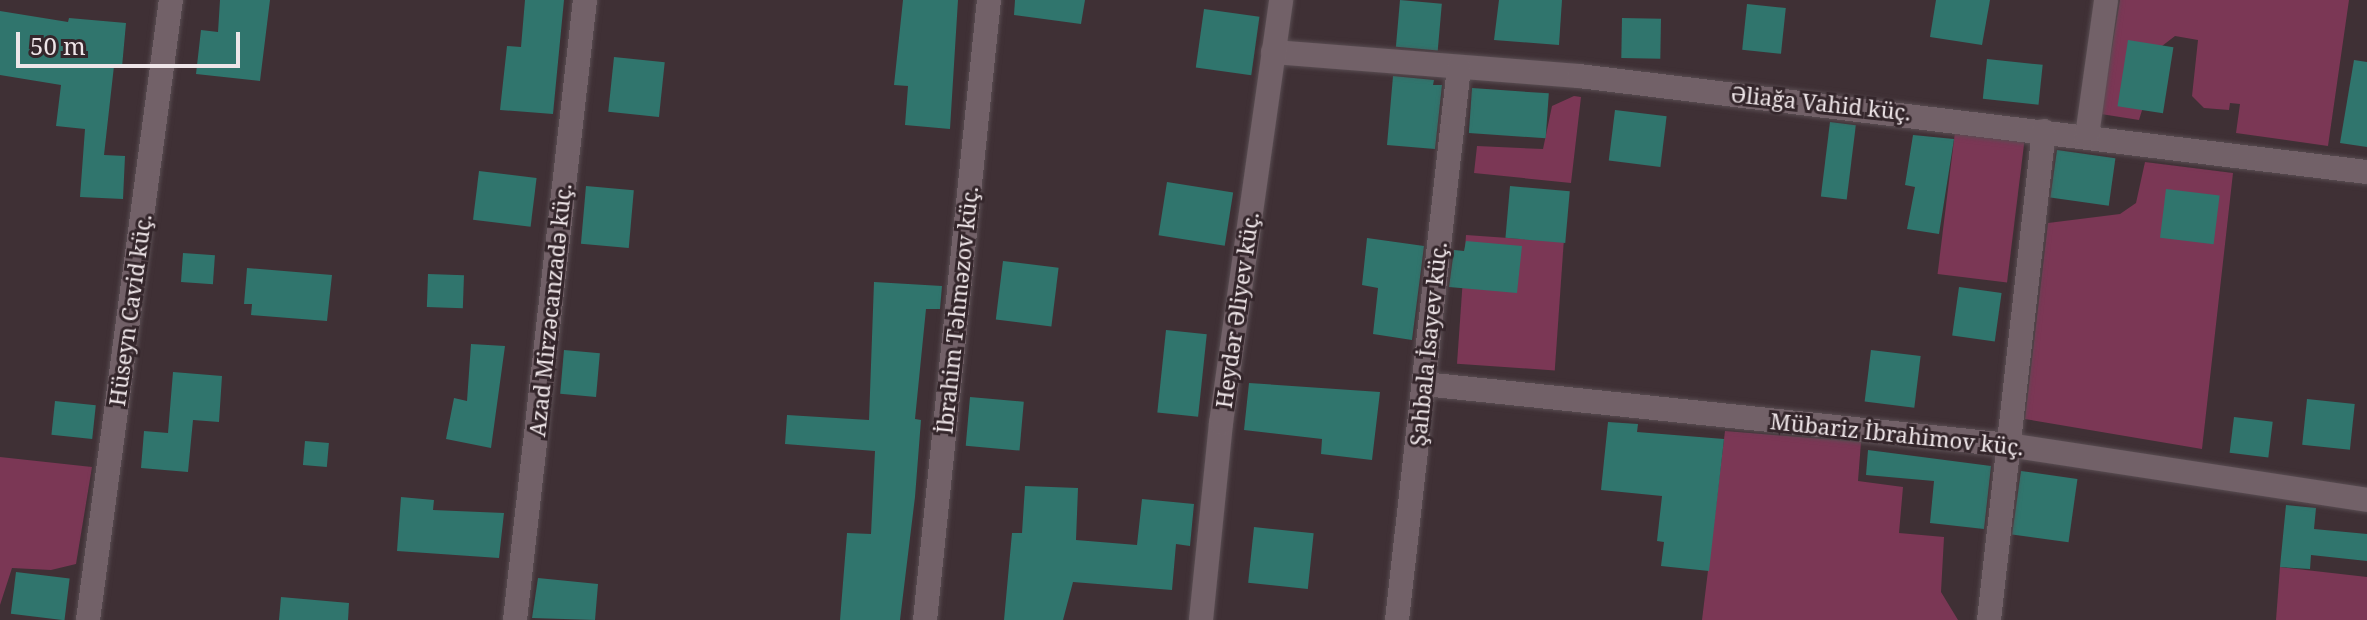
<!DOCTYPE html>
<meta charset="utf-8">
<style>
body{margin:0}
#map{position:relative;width:2367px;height:620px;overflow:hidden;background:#3f3035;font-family:"Noto Serif",serif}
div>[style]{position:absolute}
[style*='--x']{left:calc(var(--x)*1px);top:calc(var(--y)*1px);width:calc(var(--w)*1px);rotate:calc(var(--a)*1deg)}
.green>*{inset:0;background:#7b3755;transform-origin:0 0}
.building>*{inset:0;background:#30756d;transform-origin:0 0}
.roads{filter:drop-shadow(0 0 2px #594d52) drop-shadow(0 0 2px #594d52)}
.street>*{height:24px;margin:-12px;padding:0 12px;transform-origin:12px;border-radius:12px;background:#726168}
.secondary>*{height:24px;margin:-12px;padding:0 12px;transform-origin:12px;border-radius:12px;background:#726168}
span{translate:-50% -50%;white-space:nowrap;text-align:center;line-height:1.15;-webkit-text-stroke:6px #34262b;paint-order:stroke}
.street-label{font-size:22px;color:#eee5e8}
.scale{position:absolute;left:16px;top:32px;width:224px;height:36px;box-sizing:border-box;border:4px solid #eee5e8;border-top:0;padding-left:10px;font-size:24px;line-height:28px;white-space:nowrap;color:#eee5e8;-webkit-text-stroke:6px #34262b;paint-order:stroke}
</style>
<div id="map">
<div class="green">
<div style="clip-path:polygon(2120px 0,2349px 0,2328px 146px,2236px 133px,2240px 104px,2230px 103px,2229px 110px,2204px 108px,2192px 96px,2198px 40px,2175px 36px,2162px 46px,2139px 120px,2101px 114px)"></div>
<div style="clip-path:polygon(1574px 96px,1581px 97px,1571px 183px,1474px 173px,1477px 146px,1543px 149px,1552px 106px)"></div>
<div style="left:1955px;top:132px;width:70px;height:143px;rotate:7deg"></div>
<div style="clip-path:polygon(2145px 162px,2233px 173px,2202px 449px,2025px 419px,2048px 223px,2120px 214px,2136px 203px)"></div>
<div style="left:1466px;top:235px;width:98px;height:129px;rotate:4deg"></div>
<div style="clip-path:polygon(1725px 431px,1861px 442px,1858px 481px,1903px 487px,1899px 533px,1944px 537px,1941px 592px,1958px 620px,1702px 620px)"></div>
<div style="clip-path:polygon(0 457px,92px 467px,76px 564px,51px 570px,12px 568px,0 605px)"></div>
<div style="clip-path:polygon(2280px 567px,2367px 577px,2367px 620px,2276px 620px)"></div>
</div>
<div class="building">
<div style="clip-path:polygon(220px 0,270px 0,260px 81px,196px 74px,201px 30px,218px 32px)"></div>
<div style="clip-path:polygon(525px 0,564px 0,553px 114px,500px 110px,507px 46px,521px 47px)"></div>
<div style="clip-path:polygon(903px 0,958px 0,950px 129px,905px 125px,908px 86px,894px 85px)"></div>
<div style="clip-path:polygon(1015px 0,1085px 0,1081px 24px,1014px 15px)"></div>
<div style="left:1400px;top:0;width:42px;height:47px;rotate:5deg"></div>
<div style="clip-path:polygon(1499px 0,1562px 0,1559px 45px,1494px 40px)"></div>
<div style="clip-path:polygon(1936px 0,1990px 0,1982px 45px,1930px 37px)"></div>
<div style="left:1747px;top:4px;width:39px;height:46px;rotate:6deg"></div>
<div style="left:1204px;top:9px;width:56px;height:59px;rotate:8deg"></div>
<div style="clip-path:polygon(0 11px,68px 22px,69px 18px,126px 23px,122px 67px,114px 66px,104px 155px,125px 156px,123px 199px,80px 197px,85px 129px,56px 126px,61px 85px,0 75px)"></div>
<div style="left:1622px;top:18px;width:39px;height:40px;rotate:1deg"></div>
<div style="left:2128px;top:40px;width:46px;height:67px;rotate:9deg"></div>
<div style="left:614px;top:57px;width:51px;height:55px;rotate:6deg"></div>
<div style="left:1987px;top:59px;width:56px;height:40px;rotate:6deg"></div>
<div style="clip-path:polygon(2354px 60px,2367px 62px,2367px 147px,2340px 143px)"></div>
<div style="clip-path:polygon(1393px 76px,1434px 80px,1433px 85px,1442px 85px,1435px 149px,1387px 145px)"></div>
<div style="left:1472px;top:88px;width:77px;height:45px;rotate:4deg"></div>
<div style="left:1615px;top:110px;width:52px;height:51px;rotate:7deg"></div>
<div style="left:1830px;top:122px;width:26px;height:75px;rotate:7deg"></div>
<div style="clip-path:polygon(1913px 135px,1954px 139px,1939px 234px,1907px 229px,1915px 187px,1905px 185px)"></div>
<div style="left:2057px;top:150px;width:59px;height:48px;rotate:8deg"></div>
<div style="left:479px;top:171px;width:58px;height:49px;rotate:7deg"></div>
<div style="left:1167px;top:182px;width:67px;height:54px;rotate:9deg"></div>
<div style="left:586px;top:186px;width:48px;height:58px;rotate:5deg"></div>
<div style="left:1510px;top:186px;width:60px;height:52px;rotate:5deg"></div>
<div style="left:2166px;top:189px;width:54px;height:49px;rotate:7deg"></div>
<div style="clip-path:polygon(1367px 238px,1424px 246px,1412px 340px,1373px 334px,1378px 288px,1362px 285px)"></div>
<div style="clip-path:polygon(1466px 241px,1522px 246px,1517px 293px,1449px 287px,1454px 250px,1464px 251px)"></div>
<div style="left:183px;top:253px;width:32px;height:29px;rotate:4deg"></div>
<div style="left:1003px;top:261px;width:56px;height:59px;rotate:7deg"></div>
<div style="clip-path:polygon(247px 268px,332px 275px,327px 321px,251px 315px,252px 304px,244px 304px)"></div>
<div style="left:428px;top:274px;width:36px;height:33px;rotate:2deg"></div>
<div style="clip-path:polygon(874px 282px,942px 286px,940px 309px,926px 309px,915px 419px,921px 420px,915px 497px,900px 620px,840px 620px,847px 533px,871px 534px,875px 451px,785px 444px,787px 415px,869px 420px)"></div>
<div style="left:1959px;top:287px;width:43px;height:49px;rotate:8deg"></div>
<div style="left:1166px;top:330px;width:41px;height:83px;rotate:6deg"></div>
<div style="clip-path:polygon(471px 344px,505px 346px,491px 448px,446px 439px,454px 398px,467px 401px)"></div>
<div style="left:564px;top:350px;width:36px;height:44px;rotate:5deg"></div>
<div style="left:1871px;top:350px;width:50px;height:52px;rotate:7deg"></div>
<div style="clip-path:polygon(173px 372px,222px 376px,219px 422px,193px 420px,188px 472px,141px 468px,144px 431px,168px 433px)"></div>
<div style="clip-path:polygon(1249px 383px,1380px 392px,1372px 460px,1321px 454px,1322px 439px,1244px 430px)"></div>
<div style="left:970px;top:397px;width:54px;height:49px;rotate:5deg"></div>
<div style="left:2307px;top:399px;width:48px;height:46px;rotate:6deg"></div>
<div style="left:55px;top:401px;width:41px;height:34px;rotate:6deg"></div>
<div style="left:2234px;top:417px;width:39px;height:36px;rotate:7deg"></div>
<div style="clip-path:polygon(1608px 422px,1638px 424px,1637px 432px,1724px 439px,1709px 571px,1661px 566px,1664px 542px,1657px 541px,1662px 496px,1601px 490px)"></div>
<div style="left:305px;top:441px;width:24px;height:24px;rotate:5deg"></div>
<div style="clip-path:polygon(1868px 450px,1991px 466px,1984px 529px,1930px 523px,1934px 481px,1866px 475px)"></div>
<div style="left:2021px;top:471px;width:57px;height:64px;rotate:8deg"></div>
<div style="clip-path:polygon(1025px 486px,1078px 488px,1076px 540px,1137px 545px,1142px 499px,1194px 504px,1190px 546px,1176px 544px,1172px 590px,1073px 582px,1063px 620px,1004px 620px,1012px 533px,1022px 533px)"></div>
<div style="clip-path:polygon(401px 497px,434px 500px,433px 510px,504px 513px,499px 558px,397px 551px)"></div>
<div style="clip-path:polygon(2286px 505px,2316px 508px,2314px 529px,2367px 534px,2367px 561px,2311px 555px,2310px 569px,2280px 567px)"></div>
<div style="left:1254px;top:527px;width:60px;height:56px;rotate:6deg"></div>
<div style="left:16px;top:572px;width:54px;height:42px;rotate:7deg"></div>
<div style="clip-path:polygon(538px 578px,598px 584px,595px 620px,532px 618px)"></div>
<div style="clip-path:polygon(281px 597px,349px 603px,348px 620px,279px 620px)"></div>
</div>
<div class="roads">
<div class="street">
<div style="--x:1273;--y:52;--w:307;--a:4.5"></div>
<div style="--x:1579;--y:76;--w:794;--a:6.95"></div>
<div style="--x:2087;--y:136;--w:137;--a:-82"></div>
<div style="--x:1424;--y:384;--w:587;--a:5.96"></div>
<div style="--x:2008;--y:445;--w:363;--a:8.7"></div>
<div style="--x:88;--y:620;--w:626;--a:-82.38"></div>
<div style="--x:515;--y:620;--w:624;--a:-83.56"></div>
<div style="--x:925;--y:620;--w:623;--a:-84.11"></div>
<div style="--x:1397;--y:620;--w:556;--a:-83.6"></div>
<div style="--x:1989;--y:620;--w:492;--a:-83.6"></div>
</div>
<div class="secondary">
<div style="--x:1201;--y:620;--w:198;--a:-84.2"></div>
<div style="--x:1221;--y:423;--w:427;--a:-81.9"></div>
</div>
</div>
<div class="street-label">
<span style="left:1821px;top:103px;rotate:6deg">Əliağa Vahid küç.</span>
<span style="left:130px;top:310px;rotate:-82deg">Hüseyn Cavid küç.</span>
<span style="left:550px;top:310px;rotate:-84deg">Azad Mirzəcanzadə küç.</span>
<span style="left:957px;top:310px;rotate:-84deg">İbrahim Təhməzov küç.</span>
<span style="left:1237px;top:310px;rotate:-82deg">Heydər Əliyev küç.</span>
<span style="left:1428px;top:344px;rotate:-84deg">Şahbala İsayev küç.</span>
<span style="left:1897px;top:434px;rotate:6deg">Mübariz İbrahimov küç.</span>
</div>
<div class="scale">50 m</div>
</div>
